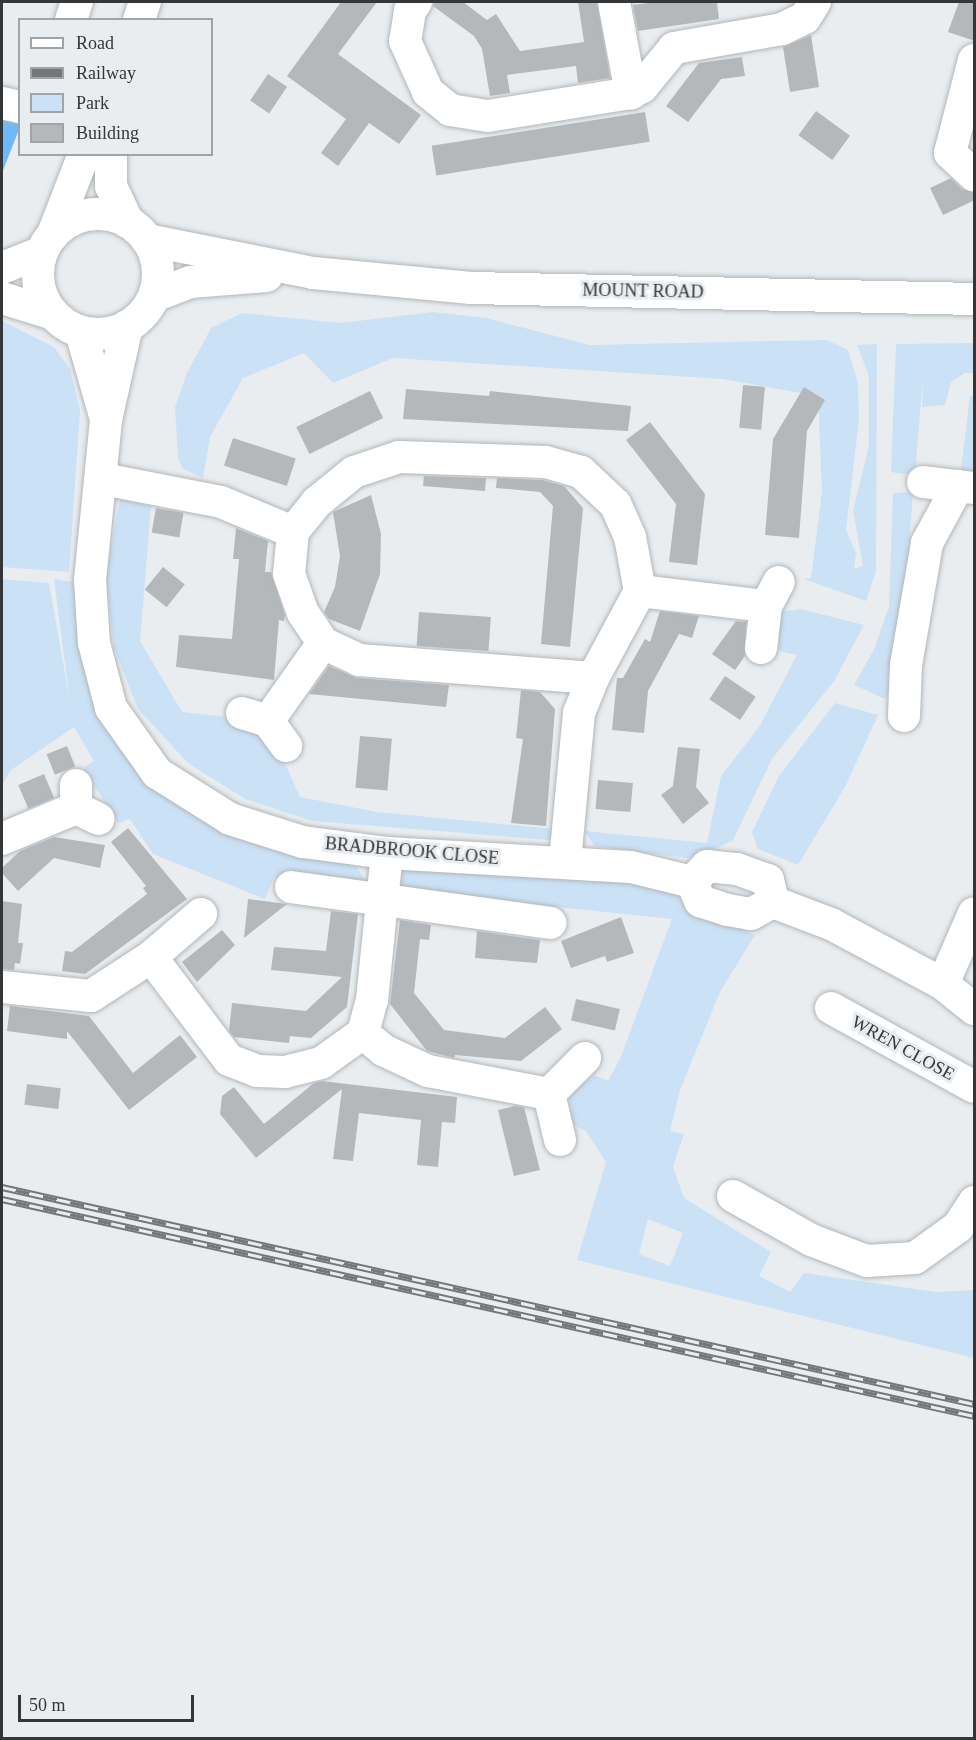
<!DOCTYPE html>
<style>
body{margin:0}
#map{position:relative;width:976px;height:1740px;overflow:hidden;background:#e9edf0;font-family:"Times New Roman",serif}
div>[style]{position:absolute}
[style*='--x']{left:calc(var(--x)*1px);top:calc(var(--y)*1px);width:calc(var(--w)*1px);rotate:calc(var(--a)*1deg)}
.green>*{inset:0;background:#cbe1f6}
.water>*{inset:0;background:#6eb9fa}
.building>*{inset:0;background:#b4b8bb;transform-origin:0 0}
.roads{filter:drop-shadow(0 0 2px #b2b6b9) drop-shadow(0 0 2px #b2b6b9)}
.minor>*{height:32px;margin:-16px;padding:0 16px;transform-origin:16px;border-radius:16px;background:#fff}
.minor>.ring{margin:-16px;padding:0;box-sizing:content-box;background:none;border:32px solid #fff;border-radius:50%}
.rail>*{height:7px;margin-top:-3.5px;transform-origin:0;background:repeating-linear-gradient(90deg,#e9edf0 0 14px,#747678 0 28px);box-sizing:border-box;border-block:2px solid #747678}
span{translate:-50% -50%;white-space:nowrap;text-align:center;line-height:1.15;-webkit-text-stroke:6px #e9edf0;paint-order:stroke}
.street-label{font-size:18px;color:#353638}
.frame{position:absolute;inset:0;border:3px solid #353638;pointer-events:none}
.legend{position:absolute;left:18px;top:18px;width:195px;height:138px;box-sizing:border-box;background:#e9edf0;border:2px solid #a1a4a6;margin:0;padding:8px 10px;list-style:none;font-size:18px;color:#353638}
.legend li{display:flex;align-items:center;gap:12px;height:30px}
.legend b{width:30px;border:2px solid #a1a4a6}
.scale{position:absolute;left:18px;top:1695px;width:176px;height:27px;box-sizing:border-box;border:3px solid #353638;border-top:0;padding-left:8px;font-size:18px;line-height:21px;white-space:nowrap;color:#353638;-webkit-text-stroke:4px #e9edf0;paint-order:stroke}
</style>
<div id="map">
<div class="green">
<div style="clip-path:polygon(433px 312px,486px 318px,590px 345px,827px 340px,848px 350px,858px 383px,859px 420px,846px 530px,856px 553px,854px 569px,863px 566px,853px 511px,869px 445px,869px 376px,857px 345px,877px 344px,876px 571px,866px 601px,804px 579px,811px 578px,822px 492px,818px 396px,723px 379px,393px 358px,333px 383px,304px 353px,243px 378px,210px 437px,203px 478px,183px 469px,178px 458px,175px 407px,187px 373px,211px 328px,242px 313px,341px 323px)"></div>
<div style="clip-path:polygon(2px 321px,54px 347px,70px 369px,80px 411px,69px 572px,2px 567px)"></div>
<div style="clip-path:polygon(974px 343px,974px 373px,965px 373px,951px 382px,945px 405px,922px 407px,923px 375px,915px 476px,891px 472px,896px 344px)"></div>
<div style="clip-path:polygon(970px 396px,974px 396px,974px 479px,960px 478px)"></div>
<div style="clip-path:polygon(913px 492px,900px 667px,885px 699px,854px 685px,874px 649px,889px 607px,893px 493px)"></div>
<div style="clip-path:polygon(120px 499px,151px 507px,140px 641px,182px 712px,228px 717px,262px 726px,279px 750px,300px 797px,377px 812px,556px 829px,550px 840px,312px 821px,245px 799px,188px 763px,138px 709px,114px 648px,106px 576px)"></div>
<div style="clip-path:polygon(2px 579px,49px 583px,70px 702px,54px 579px,74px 582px,83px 665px,117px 746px,154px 790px,214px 827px,279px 851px,352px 860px,370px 888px,274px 877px,265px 899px,153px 854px,130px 819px,118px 823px,83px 768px,94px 761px,74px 727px,11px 770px,2px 785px)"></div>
<div style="clip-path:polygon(801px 609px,864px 625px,834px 681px,772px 759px,733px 840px,694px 859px,594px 846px,585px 831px,707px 843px,721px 776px,759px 727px,797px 655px,779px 651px,779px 612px)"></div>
<div style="clip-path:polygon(835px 703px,878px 715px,845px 787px,798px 865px,758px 849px,752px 832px,779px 776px)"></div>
<div style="clip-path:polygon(evenodd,407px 864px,672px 887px,683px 904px,755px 935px,720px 992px,680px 1090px,670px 1131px,684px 1134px,673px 1167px,684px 1198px,771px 1252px,759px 1276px,790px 1292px,804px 1273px,936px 1292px,974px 1290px,974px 1358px,577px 1260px,606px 1162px,586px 1131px,573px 1125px,569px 1097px,594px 1075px,608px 1081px,620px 1059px,672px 919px,397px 890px,407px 864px,648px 1219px,683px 1233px,670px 1266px,639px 1254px,648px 1219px)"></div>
</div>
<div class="water">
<div style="clip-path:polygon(2px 120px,19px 123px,20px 127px,2px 173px)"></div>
</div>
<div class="building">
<div style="clip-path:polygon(341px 2px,377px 2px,338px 54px,421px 115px,399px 144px,369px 123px,338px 166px,321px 153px,346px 119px,287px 76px)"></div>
<div style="clip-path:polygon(656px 2px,717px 2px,719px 19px,638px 31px,633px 5px)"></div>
<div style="clip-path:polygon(959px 2px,975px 2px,975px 41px,948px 32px)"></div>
<div style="clip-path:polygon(434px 3px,463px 2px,487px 20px,496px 14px,520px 51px,584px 42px,578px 2px,597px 2px,610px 78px,578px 83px,576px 66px,507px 75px,510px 93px,490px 96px,482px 49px,474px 36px,433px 6px)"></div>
<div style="clip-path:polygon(811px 35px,819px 87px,790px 92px,783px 47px)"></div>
<div style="clip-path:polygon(742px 57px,745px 76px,721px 79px,688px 122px,666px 106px,699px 63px)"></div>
<div style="left:268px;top:74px;width:23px;height:32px;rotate:34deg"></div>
<div style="left:816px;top:111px;width:42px;height:30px;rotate:36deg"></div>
<div style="left:645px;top:112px;width:30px;height:216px;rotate:81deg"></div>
<div style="clip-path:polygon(951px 178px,962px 189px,975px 192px,975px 200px,943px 215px,930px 188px)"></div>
<div style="left:743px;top:385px;width:22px;height:43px;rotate:5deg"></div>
<div style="clip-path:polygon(804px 387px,825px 400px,807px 431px,799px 538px,765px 535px,773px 439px)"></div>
<div style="clip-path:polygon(406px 389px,489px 396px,490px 391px,631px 406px,628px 431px,403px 419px)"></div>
<div style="left:370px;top:391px;width:30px;height:82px;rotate:64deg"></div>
<div style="clip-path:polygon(650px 422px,705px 494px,697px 565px,669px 562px,676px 504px,626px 440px)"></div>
<div style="left:233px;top:438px;width:66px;height:29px;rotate:18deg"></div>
<div style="clip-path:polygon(424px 476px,486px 478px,485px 491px,423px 486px)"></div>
<div style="clip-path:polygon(497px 478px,542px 480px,564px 486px,583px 508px,570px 647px,541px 644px,553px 506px,540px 492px,496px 488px)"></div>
<div style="clip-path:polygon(371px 495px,381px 534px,380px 574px,360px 631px,329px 619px,324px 612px,335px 587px,340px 556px,333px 512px)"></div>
<div style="left:156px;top:508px;width:28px;height:25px;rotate:10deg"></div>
<div style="clip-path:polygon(236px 528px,268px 541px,265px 572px,271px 572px,285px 615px,284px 621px,279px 620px,274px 680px,176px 667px,179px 635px,232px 639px,239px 559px,233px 559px)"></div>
<div style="left:163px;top:567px;width:28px;height:29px;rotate:39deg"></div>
<div style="clip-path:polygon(660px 611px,699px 616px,692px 638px,679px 634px,648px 691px,644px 733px,612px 730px,617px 678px,623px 678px,645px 639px,650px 642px)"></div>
<div style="left:419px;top:612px;width:72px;height:34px;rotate:4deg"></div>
<div style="clip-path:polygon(736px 621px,746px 622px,745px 656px,735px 670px,712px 654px)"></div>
<div style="clip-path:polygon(329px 666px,357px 678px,449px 685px,446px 707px,309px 694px)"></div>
<div style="left:725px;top:676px;width:37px;height:28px;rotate:34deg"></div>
<div style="clip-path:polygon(521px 690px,540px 692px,555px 709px,546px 826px,511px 823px,523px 739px,516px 738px)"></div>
<div style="left:360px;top:736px;width:32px;height:52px;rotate:5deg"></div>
<div style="left:67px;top:746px;width:22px;height:22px;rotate:68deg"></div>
<div style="clip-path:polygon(678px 747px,700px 749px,696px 787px,709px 803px,683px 824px,661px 795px,673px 786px)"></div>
<div style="left:44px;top:774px;width:26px;height:28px;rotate:67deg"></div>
<div style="left:598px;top:780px;width:35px;height:29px;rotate:5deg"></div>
<div style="clip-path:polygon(128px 828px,187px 899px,85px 974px,62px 971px,65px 951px,72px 952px,147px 894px,143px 888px,146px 886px,111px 842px)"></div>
<div style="clip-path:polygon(54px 837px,105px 845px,100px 868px,54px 858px,18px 891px,2px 873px,2px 868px,20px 851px)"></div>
<div style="clip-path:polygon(248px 899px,287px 904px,244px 938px)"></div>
<div style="clip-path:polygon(2px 901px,22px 904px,18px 943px,23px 943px,20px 964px,15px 963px,14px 970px,2px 969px)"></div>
<div style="clip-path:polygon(331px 911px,358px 914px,347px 1007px,311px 1038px,290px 1036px,289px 1043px,234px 1037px,229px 1031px,232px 1003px,306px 1011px,342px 977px,271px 970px,274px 947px,326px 951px)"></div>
<div style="clip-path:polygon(621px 917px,634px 953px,607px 962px,605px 956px,571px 968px,561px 941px)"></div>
<div style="clip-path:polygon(400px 920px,431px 925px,429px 940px,420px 939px,414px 993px,444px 1030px,505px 1038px,545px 1007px,562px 1029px,521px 1061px,455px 1055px,454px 1058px,427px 1051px,390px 1004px)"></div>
<div style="clip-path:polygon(222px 930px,235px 945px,197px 982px,182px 962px)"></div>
<div style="clip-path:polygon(477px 931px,540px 940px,537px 963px,475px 958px)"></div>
<div style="left:576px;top:999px;width:45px;height:22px;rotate:13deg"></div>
<div style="clip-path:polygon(10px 1006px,89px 1016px,133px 1073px,180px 1035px,197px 1057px,129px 1110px,67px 1031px,67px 1039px,7px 1031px)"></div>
<div style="clip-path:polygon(322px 1081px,457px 1097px,455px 1123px,442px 1122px,438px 1167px,417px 1165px,421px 1120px,359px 1113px,353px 1161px,333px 1159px,342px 1089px,256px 1158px,220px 1114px,222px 1096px,234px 1087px,264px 1124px,314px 1083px)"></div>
<div style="left:27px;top:1084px;width:34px;height:21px;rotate:7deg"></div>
<div style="clip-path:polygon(515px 1106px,524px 1107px,540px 1170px,514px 1176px,498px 1110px)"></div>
</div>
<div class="roads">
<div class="minor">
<div style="--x:416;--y:2;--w:11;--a:124"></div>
<div style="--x:410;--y:11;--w:30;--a:99"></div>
<div style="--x:405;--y:41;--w:56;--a:65.7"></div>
<div style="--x:428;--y:92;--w:28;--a:39"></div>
<div style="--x:450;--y:110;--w:38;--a:9"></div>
<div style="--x:488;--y:116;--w:145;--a:-9.1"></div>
<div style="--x:631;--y:93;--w:13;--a:-29"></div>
<div style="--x:642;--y:87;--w:50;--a:-50.6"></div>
<div style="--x:674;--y:48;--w:110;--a:-10"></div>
<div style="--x:782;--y:29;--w:25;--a:-26"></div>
<div style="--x:805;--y:18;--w:19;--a:-58"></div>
<div style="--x:614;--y:2;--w:93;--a:79.4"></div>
<div style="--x:71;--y:20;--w:19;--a:-72"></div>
<div style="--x:139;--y:20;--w:19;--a:-72"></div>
<div style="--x:974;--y:60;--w:96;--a:104.5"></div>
<div style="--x:950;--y:153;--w:33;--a:43"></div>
<div style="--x:2;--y:103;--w:18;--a:13"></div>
<div style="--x:111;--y:154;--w:32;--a:90"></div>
<div style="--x:111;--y:186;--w:40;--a:65"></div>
<div class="ring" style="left:38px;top:214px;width:88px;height:88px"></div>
<div style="--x:53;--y:234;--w:86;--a:-68.8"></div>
<div style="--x:147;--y:240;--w:169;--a:11.2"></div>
<div style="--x:313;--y:273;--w:159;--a:5.4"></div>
<div style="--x:471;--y:288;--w:503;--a:1.25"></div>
<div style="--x:2;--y:268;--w:43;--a:-21.8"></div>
<div style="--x:154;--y:296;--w:39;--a:-21"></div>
<div style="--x:190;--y:282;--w:77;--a:-4.5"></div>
<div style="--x:2;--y:298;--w:53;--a:17.4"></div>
<div style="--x:127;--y:326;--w:96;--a:102.6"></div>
<div style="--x:106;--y:420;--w:161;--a:95.7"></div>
<div style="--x:90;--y:580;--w:63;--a:86.4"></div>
<div style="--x:94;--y:643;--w:67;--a:75.3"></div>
<div style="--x:111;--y:708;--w:80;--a:54.7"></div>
<div style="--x:157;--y:773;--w:86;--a:32.2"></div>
<div style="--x:230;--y:819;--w:77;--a:17.5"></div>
<div style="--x:303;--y:842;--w:85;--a:7.5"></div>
<div style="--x:387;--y:853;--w:244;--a:3.3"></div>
<div style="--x:631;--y:867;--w:63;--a:13.8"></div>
<div style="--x:81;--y:332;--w:91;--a:74"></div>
<div style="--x:103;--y:479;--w:120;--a:11"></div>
<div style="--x:221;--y:502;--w:78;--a:22.6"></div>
<div style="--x:923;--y:482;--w:51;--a:6.7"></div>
<div style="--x:640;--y:591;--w:127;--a:6.8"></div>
<div style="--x:761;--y:648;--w:42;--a:-83.2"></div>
<div style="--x:766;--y:606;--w:27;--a:-62"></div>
<div style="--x:242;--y:713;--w:27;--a:17"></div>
<div style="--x:268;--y:721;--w:31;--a:54"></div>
<div style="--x:904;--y:716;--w:51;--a:-87.8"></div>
<div style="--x:906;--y:665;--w:124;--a:-80.2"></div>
<div style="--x:927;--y:543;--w:65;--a:-61.5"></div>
<div style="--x:268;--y:721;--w:95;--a:-54.8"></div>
<div style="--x:76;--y:785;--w:23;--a:90"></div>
<div style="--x:76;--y:808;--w:25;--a:26"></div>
<div style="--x:2;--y:839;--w:80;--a:-22.7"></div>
<div style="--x:565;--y:861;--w:149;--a:-84.6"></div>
<div style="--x:579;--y:713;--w:38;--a:-68"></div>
<div style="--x:593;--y:678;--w:99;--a:-61.6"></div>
<div style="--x:640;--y:591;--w:55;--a:-100.5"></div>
<div style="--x:630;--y:537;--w:36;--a:-114"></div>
<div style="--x:615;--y:504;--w:47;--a:-136.7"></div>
<div style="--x:581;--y:472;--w:37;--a:-164"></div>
<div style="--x:545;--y:462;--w:146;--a:-178"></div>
<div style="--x:399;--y:457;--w:47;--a:161.6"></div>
<div style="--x:354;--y:472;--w:48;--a:141"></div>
<div style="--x:317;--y:502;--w:38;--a:129"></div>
<div style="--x:293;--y:532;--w:42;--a:95.4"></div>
<div style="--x:289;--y:574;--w:41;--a:70.3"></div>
<div style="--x:303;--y:613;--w:36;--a:56"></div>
<div style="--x:323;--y:643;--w:40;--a:25"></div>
<div style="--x:359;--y:660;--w:235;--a:4.4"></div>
<div style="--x:692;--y:882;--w:22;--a:-47"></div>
<div style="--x:707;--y:866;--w:30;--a:6"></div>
<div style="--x:737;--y:869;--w:33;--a:20"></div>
<div style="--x:768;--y:880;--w:23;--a:77"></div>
<div style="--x:692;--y:882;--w:21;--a:67"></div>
<div style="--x:700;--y:901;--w:29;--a:18"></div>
<div style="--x:728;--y:910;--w:23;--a:10"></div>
<div style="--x:751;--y:914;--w:25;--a:-29"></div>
<div style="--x:291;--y:887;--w:262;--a:7.9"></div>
<div style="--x:773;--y:902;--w:62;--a:20.8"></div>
<div style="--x:831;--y:924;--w:127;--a:28.2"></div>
<div style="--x:943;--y:984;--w:40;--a:39"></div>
<div style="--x:151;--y:957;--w:129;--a:52.9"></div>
<div style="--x:229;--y:1060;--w:30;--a:21"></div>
<div style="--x:257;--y:1071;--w:28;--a:2"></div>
<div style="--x:285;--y:1072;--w:37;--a:-14"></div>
<div style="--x:321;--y:1063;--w:52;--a:-35.5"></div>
<div style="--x:363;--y:1033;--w:34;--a:-75"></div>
<div style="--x:372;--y:1000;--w:148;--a:-84.2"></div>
<div style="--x:943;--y:984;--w:77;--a:-66.4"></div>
<div style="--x:2;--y:987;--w:89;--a:5.8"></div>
<div style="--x:91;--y:996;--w:72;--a:-33"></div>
<div style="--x:151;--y:957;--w:66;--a:-40.7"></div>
<div style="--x:831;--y:1008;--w:163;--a:28.9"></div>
<div style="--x:363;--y:1033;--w:26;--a:40"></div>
<div style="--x:383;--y:1050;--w:50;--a:25"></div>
<div style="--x:428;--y:1071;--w:123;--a:10.8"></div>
<div style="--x:560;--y:1140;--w:47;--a:-103.4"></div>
<div style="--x:549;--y:1094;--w:51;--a:-45"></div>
<div style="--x:733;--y:1196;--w:90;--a:29.4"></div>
<div style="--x:811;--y:1240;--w:60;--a:20.6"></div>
<div style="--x:867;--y:1261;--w:48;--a:-3.6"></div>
<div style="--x:915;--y:1258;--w:53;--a:-35.8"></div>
<div style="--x:958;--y:1227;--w:30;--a:-57"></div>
</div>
</div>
<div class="rail">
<div style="--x:2;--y:1187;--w:996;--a:12.58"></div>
<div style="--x:2;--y:1199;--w:996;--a:12.58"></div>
</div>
<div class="street-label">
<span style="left:643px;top:291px;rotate:1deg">MOUNT ROAD</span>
<span style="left:412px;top:851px;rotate:5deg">BRADBROOK CLOSE</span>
<span style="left:903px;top:1048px;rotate:29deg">WREN CLOSE</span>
</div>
<div class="frame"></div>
<ul class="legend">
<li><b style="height:8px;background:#fff"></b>Road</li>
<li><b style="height:8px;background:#747678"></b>Railway</li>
<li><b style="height:16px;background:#cbe1f6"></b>Park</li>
<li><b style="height:16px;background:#b4b8bb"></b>Building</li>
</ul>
<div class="scale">50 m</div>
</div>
